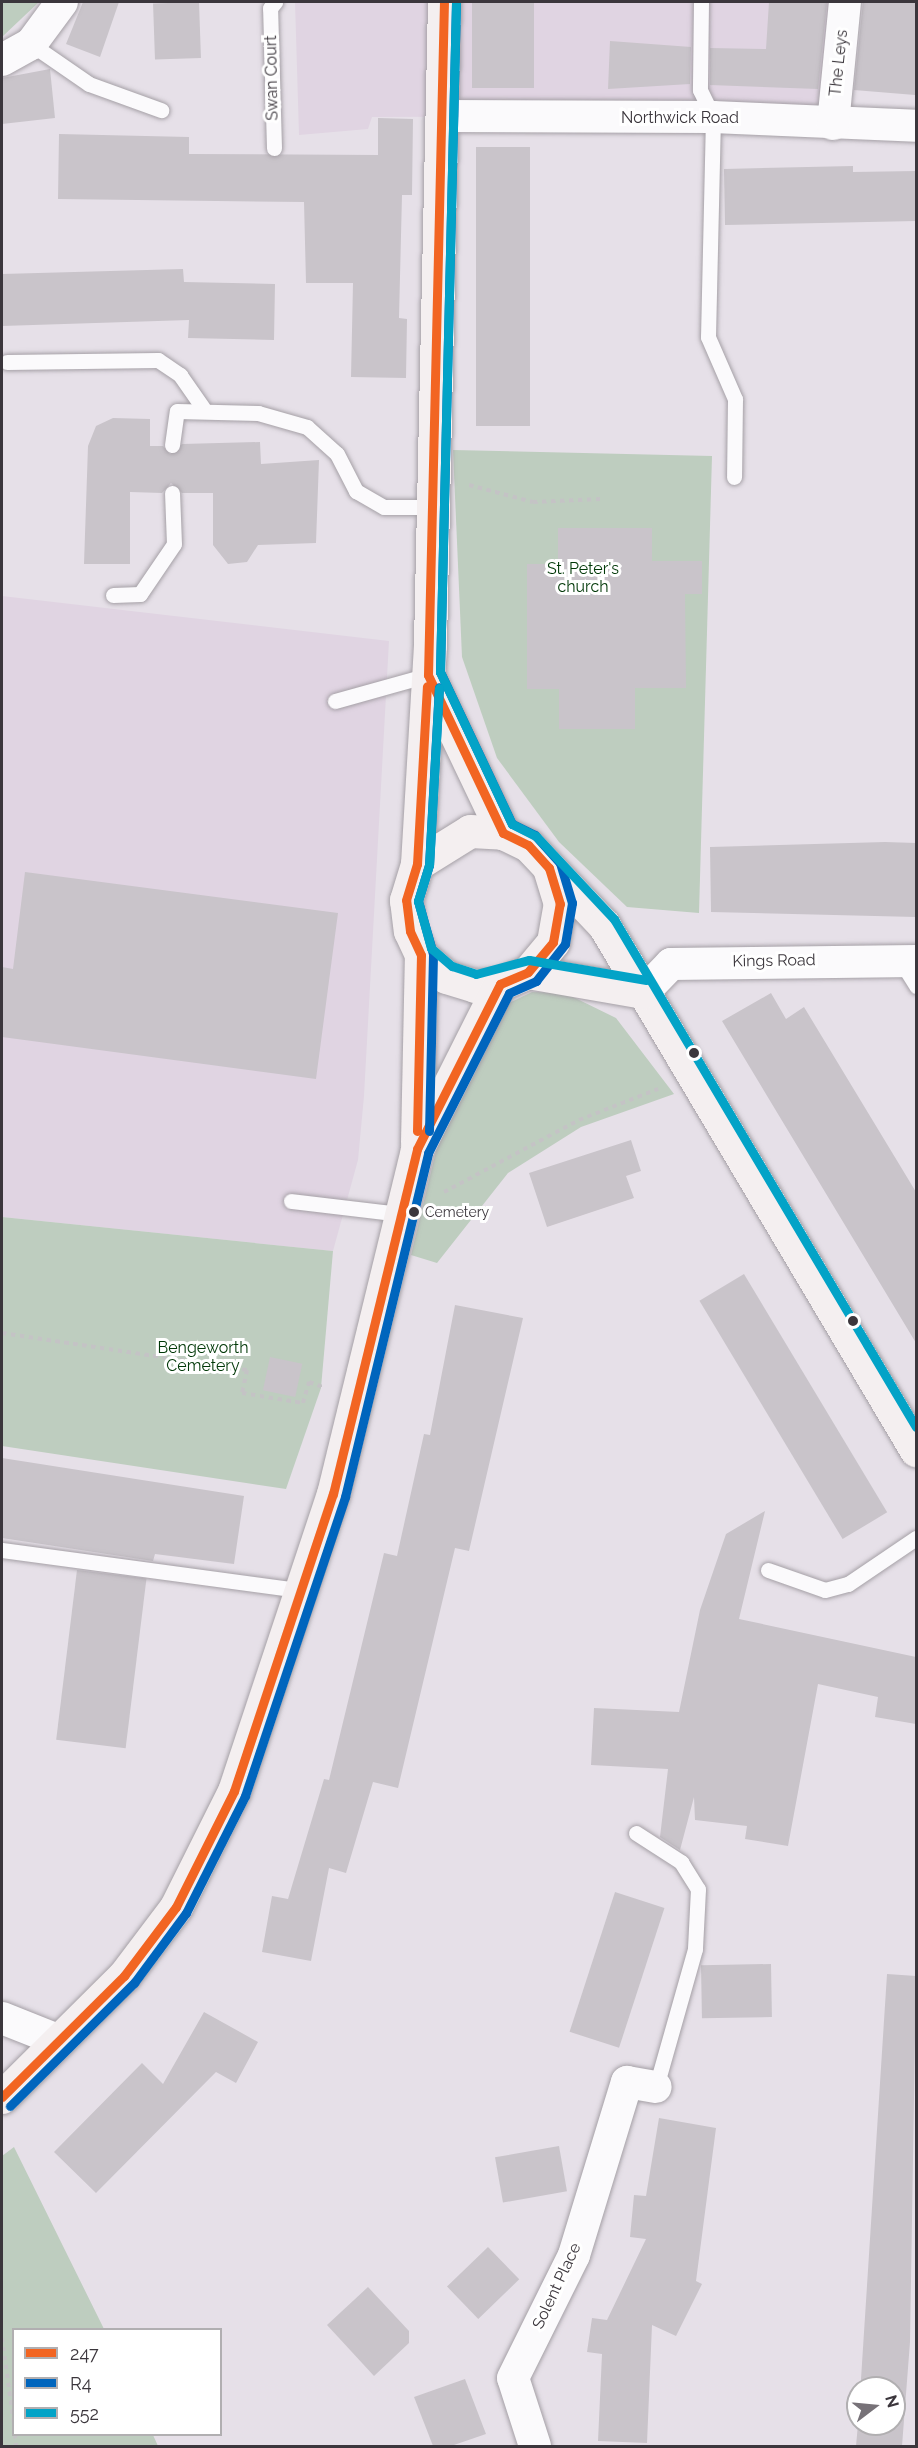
<!DOCTYPE html>
<style>
body{margin:0}
#map{position:relative;width:918px;height:2448px;overflow:hidden;background:#e6e0e8;font-family:Raleway,sans-serif}
div>[style]{position:absolute}
[style*='--x']{left:calc(var(--x)*1px);top:calc(var(--y)*1px);width:calc(var(--w)*1px);rotate:calc(var(--a)*1deg)}
.built>*{inset:0;background:#e0d4e2}
.green>*{inset:0;background:#becdbf}
.building>*{inset:0;background:#c9c4ca;transform-origin:0 0}
.path>*{height:4px;margin-top:-2px;transform-origin:0;background:repeating-linear-gradient(90deg,#c4c3c5 0 4.5px,transparent 0 9px)}
.roads{filter:drop-shadow(0 0 2px #a5a0a6) drop-shadow(0 0 2px #a5a0a6)}
.lane>*{height:15px;margin:-7.5px;padding:0 7.5px;transform-origin:7.5px;border-radius:7.5px;background:#fbfafc}
.street>*{height:32px;margin:-16px;padding:0 16px;transform-origin:16px;border-radius:16px;background:#fbfafc}
.secondary>*{height:33px;margin:-16.5px;padding:0 16.5px;transform-origin:16.5px;border-radius:16.5px;background:#f4eff0}
.bus-1>*{height:9px;margin:-4.5px;padding:0 4.5px;transform-origin:4.5px;border-radius:4.5px;background:#f26522}
.bus-2>*{height:9px;margin:-4.5px;padding:0 4.5px;transform-origin:4.5px;border-radius:4.5px;background:#0065bd}
.bus-3>*{height:9px;margin:-4.5px;padding:0 4.5px;transform-origin:4.5px;border-radius:4.5px;background:#03a3c7}
.dots>*{width:16px;height:16px;translate:-50% -50%;box-sizing:border-box;border:3px solid #fff;border-radius:50%}
span{translate:-50% -50%;white-space:nowrap;text-align:center;line-height:1.15;-webkit-text-stroke:6px #fff;paint-order:stroke}
.bus-label{font-size:14px;color:#3b363c}
.left{translate:0 -50%;text-align:left}
.street-label{font-size:16px;color:#3b363c}
.park-label{font-size:16px;color:#003807}
.frame{position:absolute;inset:0;border:3px solid #3b363c;pointer-events:none}
.legend{position:absolute;left:12px;top:2328px;width:210px;height:108px;box-sizing:border-box;background:#fff;border:2px solid #b1afb1;margin:0;padding:8px 10px;list-style:none;font-size:18px;color:#3b363c}
.legend li{display:flex;align-items:center;gap:12px;height:30px}
.legend b{width:30px;border:2px solid #b1afb1}
.north{position:absolute;left:846px;top:2376px;width:60px;height:60px;box-sizing:border-box;background:#fff;border:2px solid #b1afb1;border-radius:50%;rotate:74deg;font-size:16px;font-weight:700;line-height:24px;text-align:center;color:#3b363c}
.north::after{content:'';display:block;margin:auto;width:21px;height:27px;background:#777278;clip-path:polygon(50% 0,100% 100%,50% 72%,0 100%)}
</style>
<div id="map">
<div class="built">
<div style="clip-path:polygon(295px 2px,845px 2px,831px 115px,372px 117px,368px 129px,299px 135px)"></div>
<div style="clip-path:polygon(2px 596px,389px 641px,364px 1096px,358px 1160px,333px 1251px,2px 1217px)"></div>
</div>
<div class="green">
<div style="clip-path:polygon(2px 2px,39px 2px,2px 37px)"></div>
<div style="clip-path:polygon(453px 450px,712px 456px,699px 913px,627px 907px,559px 842px,497px 758px,462px 657px)"></div>
<div style="clip-path:polygon(532px 992px,565px 993px,616px 1018px,674px 1094px,581px 1127px,508px 1173px,437px 1263px,411px 1255px,436px 1151px,478px 1056px,503px 1006px)"></div>
<div style="clip-path:polygon(2px 1217px,333px 1251px,321px 1388px,286px 1489px,2px 1446px)"></div>
<div style="clip-path:polygon(14px 2147px,104px 2329px,14px 2330px,14px 2434px,153px 2435px,158px 2446px,2px 2446px,2px 2156px)"></div>
</div>
<div class="building">
<div style="clip-path:polygon(83px 2px,119px 2px,100px 57px,66px 44px)"></div>
<div style="left:199px;top:2px;width:56px;height:46px;rotate:88deg"></div>
<div style="left:472px;top:2px;width:62px;height:86px"></div>
<div style="clip-path:polygon(769px 2px,827px 2px,818px 89px,710px 85px,710px 48px,766px 49px)"></div>
<div style="clip-path:polygon(863px 2px,916px 2px,915px 95px,854px 90px)"></div>
<div style="clip-path:polygon(610px 41px,691px 47px,690px 84px,608px 89px)"></div>
<div style="clip-path:polygon(50px 69px,55px 118px,2px 124px,2px 78px)"></div>
<div style="clip-path:polygon(378px 118px,413px 119px,412px 195px,402px 195px,399px 318px,407px 319px,406px 378px,351px 377px,353px 283px,306px 283px,304px 202px,58px 199px,59px 134px,189px 137px,189px 154px,378px 155px)"></div>
<div style="left:476px;top:147px;width:54px;height:279px"></div>
<div style="clip-path:polygon(853px 166px,853px 172px,916px 171px,916px 221px,725px 225px,724px 169px)"></div>
<div style="clip-path:polygon(183px 269px,184px 282px,275px 284px,274px 340px,188px 338px,189px 320px,2px 326px,2px 274px)"></div>
<div style="clip-path:polygon(113px 418px,150px 419px,150px 446px,163px 446px,170px 454px,182px 444px,260px 442px,261px 464px,319px 460px,316px 543px,258px 545px,247px 562px,228px 564px,213px 545px,213px 493px,182px 493px,171px 483px,162px 493px,130px 492px,130px 564px,84px 564px,88px 446px,96px 426px)"></div>
<div style="clip-path:polygon(558px 528px,652px 528px,652px 561px,702px 561px,702px 594px,685px 594px,686px 688px,635px 688px,635px 729px,559px 729px,559px 689px,527px 689px,527px 564px,558px 564px)"></div>
<div style="clip-path:polygon(885px 842px,916px 843px,916px 917px,711px 912px,710px 847px)"></div>
<div style="clip-path:polygon(25px 872px,338px 913px,316px 1079px,2px 1037px,2px 967px,13px 969px)"></div>
<div style="clip-path:polygon(771px 993px,786px 1019px,804px 1007px,916px 1192px,916px 1343px,722px 1021px)"></div>
<div style="clip-path:polygon(631px 1140px,641px 1171px,626px 1176px,634px 1198px,547px 1227px,529px 1173px)"></div>
<div style="left:744px;top:1274px;width:278px;height:52px;rotate:59deg"></div>
<div style="clip-path:polygon(455px 1305px,523px 1318px,469px 1551px,455px 1548px,398px 1788px,373px 1782px,346px 1873px,329px 1868px,311px 1961px,262px 1952px,272px 1896px,288px 1899px,324px 1779px,329px 1780px,384px 1553px,397px 1556px,424px 1434px,430px 1435px)"></div>
<div style="left:270px;top:1357px;width:33px;height:34px;rotate:12deg"></div>
<div style="clip-path:polygon(2px 1458px,244px 1496px,234px 1564px,155px 1554px,153px 1561px,2px 1538px)"></div>
<div style="clip-path:polygon(765px 1511px,739px 1619px,916px 1657px,916px 1724px,875px 1717px,878px 1697px,818px 1684px,788px 1846px,745px 1839px,747px 1826px,695px 1820px,694px 1797px,680px 1850px,660px 1837px,668px 1769px,591px 1765px,594px 1708px,679px 1712px,700px 1610px,726px 1534px)"></div>
<div style="left:77px;top:1570px;width:70px;height:171px;rotate:7deg"></div>
<div style="left:615px;top:1892px;width:52px;height:147px;rotate:18deg"></div>
<div style="left:771px;top:1964px;width:53px;height:70px;rotate:89deg"></div>
<div style="clip-path:polygon(887px 1974px,916px 1976px,910px 2342px,902px 2446px,856px 2446px,858px 2424px,894px 2424px,894px 2388px,861px 2388px,861px 2379px)"></div>
<div style="clip-path:polygon(204px 2012px,258px 2042px,236px 2083px,216px 2072px,96px 2193px,54px 2152px,142px 2063px,163px 2084px)"></div>
<div style="clip-path:polygon(659px 2118px,716px 2128px,696px 2281px,702px 2284px,676px 2336px,652px 2325px,647px 2443px,598px 2441px,602px 2354px,587px 2352px,592px 2318px,607px 2320px,646px 2239px,630px 2237px,634px 2195px,646px 2196px)"></div>
<div style="left:559px;top:2146px;width:46px;height:65px;rotate:80deg"></div>
<div style="left:488px;top:2247px;width:45px;height:57px;rotate:46deg"></div>
<div style="clip-path:polygon(368px 2287px,409px 2331px,409px 2343px,374px 2376px,327px 2325px)"></div>
<div style="clip-path:polygon(465px 2379px,486px 2434px,451px 2446px,433px 2446px,414px 2397px)"></div>
</div>
<div class="path">
<div style="--x:469;--y:485;--w:66;--a:14.9"></div>
<div style="--x:533;--y:502;--w:67;--a:-2.6"></div>
<div style="--x:444;--y:1192;--w:153;--a:-28.1"></div>
<div style="--x:579;--y:1120;--w:85;--a:-21.4"></div>
<div style="--x:2;--y:1333;--w:248;--a:8.6"></div>
<div style="--x:247;--y:1370;--w:24;--a:102"></div>
<div style="--x:242;--y:1393;--w:62;--a:9.3"></div>
<div style="--x:303;--y:1403;--w:22;--a:-74"></div>
<div style="--x:309;--y:1382;--w:15;--a:20"></div>
<div style="--x:2;--y:2338;--w:88;--a:82.1"></div>
<div style="--x:15;--y:2434;--w:12;--a:85"></div>
</div>
<div class="roads">
<div class="lane">
<div style="--x:701;--y:2;--w:88;--a:90.7"></div>
<div style="--x:700;--y:90;--w:30;--a:64"></div>
<div style="--x:713;--y:117;--w:220;--a:91.3"></div>
<div style="--x:708;--y:337;--w:68;--a:66.5"></div>
<div style="--x:735;--y:399;--w:78;--a:90.7"></div>
<div style="--x:31;--y:44;--w:70;--a:34.6"></div>
<div style="--x:89;--y:84;--w:77;--a:19.9"></div>
<div style="--x:274;--y:148;--w:140;--a:-91.6"></div>
<div style="--x:270;--y:8;--w:8;--a:-50"></div>
<div style="--x:7;--y:362;--w:151;--a:-0.8"></div>
<div style="--x:158;--y:360;--w:27;--a:34"></div>
<div style="--x:180;--y:375;--w:40;--a:55.1"></div>
<div style="--x:172;--y:445;--w:34;--a:-82"></div>
<div style="--x:177;--y:411;--w:81;--a:1.4"></div>
<div style="--x:258;--y:413;--w:51;--a:15.9"></div>
<div style="--x:307;--y:427;--w:40;--a:42"></div>
<div style="--x:337;--y:454;--w:42;--a:62.8"></div>
<div style="--x:356;--y:491;--w:32;--a:30"></div>
<div style="--x:384;--y:507;--w:47;--a:0"></div>
<div style="--x:113;--y:595;--w:27;--a:-2"></div>
<div style="--x:140;--y:594;--w:60;--a:-55.8"></div>
<div style="--x:174;--y:544;--w:51;--a:-92.2"></div>
<div style="--x:335;--y:701;--w:97;--a:-15.6"></div>
<div style="--x:900;--y:960;--w:31;--a:58"></div>
<div style="--x:291;--y:1201;--w:110;--a:6.8"></div>
<div style="--x:2;--y:1550;--w:298;--a:7.7"></div>
<div style="--x:768;--y:1570;--w:60;--a:19.3"></div>
<div style="--x:825;--y:1590;--w:24;--a:-15"></div>
<div style="--x:848;--y:1584;--w:82;--a:-34.1"></div>
<div style="--x:636;--y:1833;--w:54;--a:32.8"></div>
<div style="--x:681;--y:1862;--w:32;--a:58"></div>
<div style="--x:698;--y:1889;--w:60;--a:92.9"></div>
<div style="--x:695;--y:1949;--w:143;--a:105.8"></div>
</div>
<div class="street">
<div style="--x:2;--y:60;--w:33;--a:-29"></div>
<div style="--x:31;--y:44;--w:52;--a:-53.6"></div>
<div style="--x:444;--y:116;--w:269;--a:0.2"></div>
<div style="--x:713;--y:117;--w:203;--a:2.5"></div>
<div style="--x:833;--y:124;--w:123;--a:-84.4"></div>
<div style="--x:644;--y:992;--w:39;--a:-46"></div>
<div style="--x:671;--y:964;--w:245;--a:-0.7"></div>
<div style="--x:2;--y:2018;--w:62;--a:21.6"></div>
<div style="--x:535;--y:2446;--w:71;--a:-107.9"></div>
<div style="--x:513;--y:2378;--w:137;--a:-63.6"></div>
<div style="--x:574;--y:2255;--w:181;--a:-73"></div>
<div style="--x:627;--y:2082;--w:29;--a:10"></div>
</div>
<div class="secondary">
<div style="--x:444;--y:2;--w:643;--a:91.25"></div>
<div style="--x:430;--y:645;--w:219;--a:93.4"></div>
<div style="--x:417;--y:864;--w:38;--a:107"></div>
<div style="--x:406;--y:900;--w:31;--a:83"></div>
<div style="--x:410;--y:931;--w:26;--a:65"></div>
<div style="--x:421;--y:955;--w:33;--a:41"></div>
<div style="--x:446;--y:977;--w:30;--a:17"></div>
<div style="--x:475;--y:986;--w:25;--a:-5"></div>
<div style="--x:500;--y:984;--w:30;--a:-23"></div>
<div style="--x:528;--y:972;--w:39;--a:-50"></div>
<div style="--x:553;--y:942;--w:39;--a:-80"></div>
<div style="--x:560;--y:904;--w:38;--a:-107"></div>
<div style="--x:430;--y:680;--w:170;--a:64.5"></div>
<div style="--x:417;--y:864;--w:62;--a:-31.9"></div>
<div style="--x:470;--y:831;--w:33;--a:3"></div>
<div style="--x:503;--y:833;--w:28;--a:26"></div>
<div style="--x:528;--y:845;--w:110;--a:46.5"></div>
<div style="--x:604;--y:925;--w:611;--a:59.28"></div>
<div style="--x:528;--y:972;--w:118;--a:9.8"></div>
<div style="--x:417;--y:1142;--w:187;--a:-88.8"></div>
<div style="--x:2;--y:2097;--w:172;--a:-44.8"></div>
<div style="--x:124;--y:1976;--w:86;--a:-53"></div>
<div style="--x:176;--y:1907;--w:130;--a:-63.4"></div>
<div style="--x:234;--y:1791;--w:313;--a:-71.6"></div>
<div style="--x:333;--y:1494;--w:355;--a:-76.3"></div>
<div style="--x:417;--y:1149;--w:185;--a:-63.3"></div>
</div>
</div>
<div class="bus-1">
<div style="--x:417;--y:1131;--w:176;--a:-88.7"></div>
<div style="--x:421;--y:955;--w:26;--a:-115"></div>
<div style="--x:410;--y:931;--w:31;--a:-97"></div>
<div style="--x:406;--y:900;--w:38;--a:-73"></div>
<div style="--x:417;--y:864;--w:178;--a:-86.8"></div>
<div style="--x:2;--y:2097;--w:172;--a:-44.8"></div>
<div style="--x:124;--y:1976;--w:86;--a:-53"></div>
<div style="--x:176;--y:1907;--w:130;--a:-63.4"></div>
<div style="--x:234;--y:1791;--w:313;--a:-71.6"></div>
<div style="--x:333;--y:1494;--w:355;--a:-76.3"></div>
<div style="--x:417;--y:1149;--w:185;--a:-63.3"></div>
<div style="--x:500;--y:984;--w:30;--a:-23"></div>
<div style="--x:528;--y:972;--w:39;--a:-50"></div>
<div style="--x:553;--y:942;--w:39;--a:-80"></div>
<div style="--x:560;--y:904;--w:38;--a:-107"></div>
<div style="--x:549;--y:868;--w:31;--a:-132"></div>
<div style="--x:528;--y:845;--w:28;--a:-154"></div>
<div style="--x:503;--y:833;--w:175;--a:-115.4"></div>
<div style="--x:428;--y:675;--w:673;--a:-88.64"></div>
</div>
<div class="bus-2">
<div style="--x:429;--y:1131;--w:177;--a:-88.7"></div>
<div style="--x:433;--y:954;--w:55;--a:-105.8"></div>
<div style="--x:418;--y:901;--w:38;--a:-73"></div>
<div style="--x:429;--y:865;--w:178;--a:-86.8"></div>
<div style="--x:10;--y:2106;--w:175;--a:-44.8"></div>
<div style="--x:134;--y:1983;--w:87;--a:-53.4"></div>
<div style="--x:186;--y:1913;--w:131;--a:-63.2"></div>
<div style="--x:245;--y:1796;--w:315;--a:-71.5"></div>
<div style="--x:345;--y:1497;--w:354;--a:-76.4"></div>
<div style="--x:428;--y:1153;--w:179;--a:-63.1"></div>
<div style="--x:509;--y:993;--w:30;--a:-24"></div>
<div style="--x:536;--y:981;--w:47;--a:-51.9"></div>
<div style="--x:565;--y:944;--w:42;--a:-80.3"></div>
<div style="--x:572;--y:903;--w:42;--a:-106.7"></div>
<div style="--x:560;--y:863;--w:38;--a:-132"></div>
<div style="--x:535;--y:835;--w:25;--a:-154"></div>
<div style="--x:512;--y:824;--w:168;--a:-115.3"></div>
<div style="--x:440;--y:672;--w:670;--a:-88.63"></div>
</div>
<div class="bus-3">
<div style="--x:456;--y:2;--w:670;--a:91.37"></div>
<div style="--x:440;--y:672;--w:168;--a:64.7"></div>
<div style="--x:512;--y:824;--w:27;--a:27"></div>
<div style="--x:536;--y:836;--w:114;--a:46.8"></div>
<div style="--x:614;--y:919;--w:591;--a:59.27"></div>
<div style="--x:439;--y:688;--w:177;--a:93.2"></div>
<div style="--x:429;--y:865;--w:38;--a:107"></div>
<div style="--x:418;--y:901;--w:49;--a:74.5"></div>
<div style="--x:431;--y:948;--w:28;--a:41"></div>
<div style="--x:452;--y:966;--w:25;--a:18"></div>
<div style="--x:476;--y:974;--w:55;--a:-14.8"></div>
<div style="--x:529;--y:960;--w:119;--a:9.7"></div>
</div>
<div class="dots">
<div style="left:694px;top:1053px;background:#3b363c"></div>
<div style="left:414px;top:1212px;background:#3b363c"></div>
<div style="left:853px;top:1321px;background:#3b363c"></div>
</div>
<div class="bus-label">
<span class="left" style="left:425px;top:1212px">Cemetery</span>
</div>
<div class="street-label">
<span style="left:839px;top:63px;rotate:-84deg">The Leys</span>
<span style="left:272px;top:78px;rotate:-91deg">Swan Court</span>
<span style="left:680px;top:118px">Northwick Road</span>
<span style="left:774px;top:961px;rotate:-1deg">Kings Road</span>
<span style="left:557px;top:2286px;rotate:-65deg">Solent Place</span>
</div>
<div class="park-label">
<span style="left:583px;top:578px">St. Peter's<br>church</span>
<span style="left:203px;top:1357px">Bengeworth<br>Cemetery</span>
</div>
<div class="frame"></div>
<ul class="legend">
<li><b style="height:8px;background:#f26522"></b>247</li>
<li><b style="height:8px;background:#0065bd"></b>R4</li>
<li><b style="height:8px;background:#03a3c7"></b>552</li>
</ul>
<div class="north">N</div>
</div>
